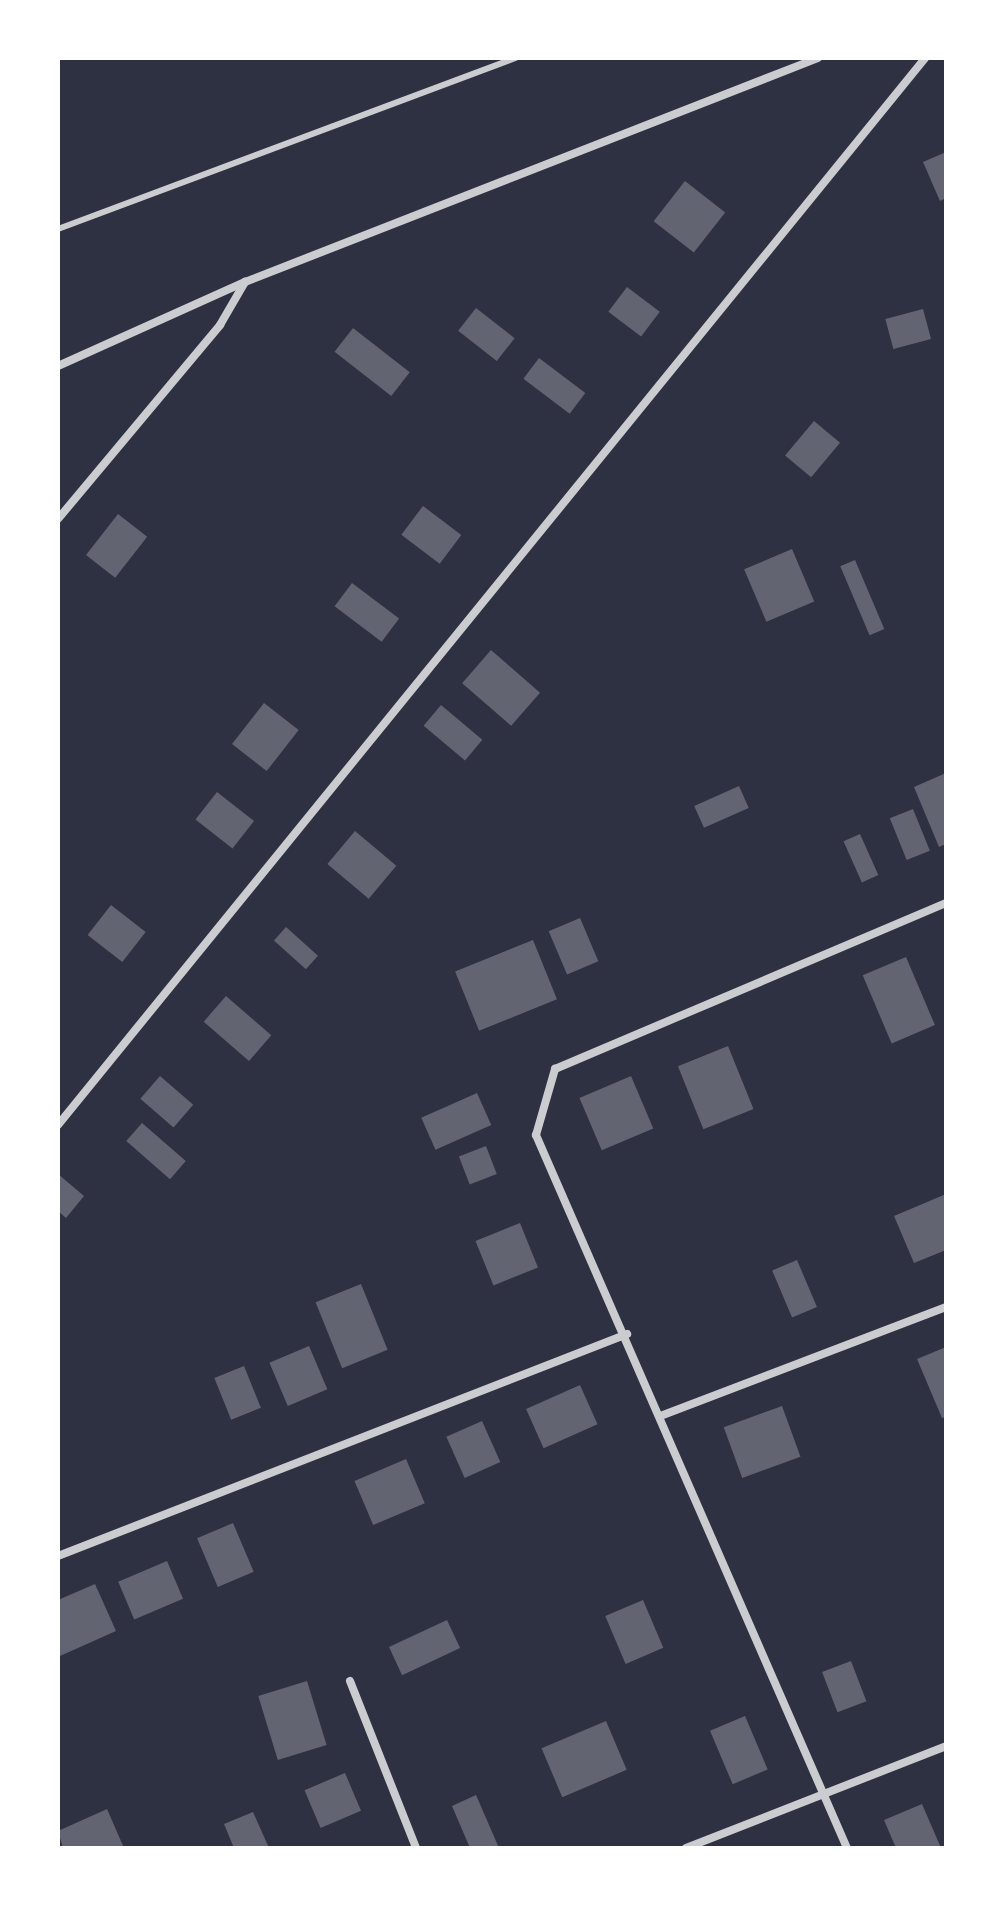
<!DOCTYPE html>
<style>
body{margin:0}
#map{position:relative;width:1004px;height:1906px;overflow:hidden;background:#2d3142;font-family:Roboto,sans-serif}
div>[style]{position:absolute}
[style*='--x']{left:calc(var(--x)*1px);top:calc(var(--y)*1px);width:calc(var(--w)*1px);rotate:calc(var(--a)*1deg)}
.building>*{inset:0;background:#626471;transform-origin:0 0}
.service>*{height:6px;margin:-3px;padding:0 3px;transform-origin:3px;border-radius:3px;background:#caccd0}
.minor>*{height:8px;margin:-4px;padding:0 4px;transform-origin:4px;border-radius:4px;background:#caccd0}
span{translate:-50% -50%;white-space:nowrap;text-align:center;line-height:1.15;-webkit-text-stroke:8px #fff;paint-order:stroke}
.frame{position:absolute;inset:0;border:60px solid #fff;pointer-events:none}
</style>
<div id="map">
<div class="building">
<div style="clip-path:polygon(946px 152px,946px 198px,940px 201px,923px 162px)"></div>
<div style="left:685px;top:181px;width:51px;height:51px;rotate:38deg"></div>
<div style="left:627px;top:287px;width:41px;height:31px;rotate:37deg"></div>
<div style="left:476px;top:308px;width:49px;height:29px;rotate:38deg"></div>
<div style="left:923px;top:309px;width:31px;height:39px;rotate:75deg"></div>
<div style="left:353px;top:328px;width:72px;height:30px;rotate:38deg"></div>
<div style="left:539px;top:358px;width:58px;height:26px;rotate:37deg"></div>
<div style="left:814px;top:421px;width:34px;height:45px;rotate:40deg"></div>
<div style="left:423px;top:506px;width:48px;height:36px;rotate:37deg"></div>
<div style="left:118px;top:514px;width:37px;height:52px;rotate:38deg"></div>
<div style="left:792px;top:549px;width:57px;height:52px;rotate:67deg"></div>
<div style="left:855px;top:560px;width:75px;height:16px;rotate:67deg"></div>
<div style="left:352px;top:583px;width:59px;height:29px;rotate:37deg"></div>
<div style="left:491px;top:650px;width:65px;height:44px;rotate:41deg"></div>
<div style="left:264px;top:703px;width:44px;height:52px;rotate:38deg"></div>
<div style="left:441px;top:705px;width:54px;height:27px;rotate:40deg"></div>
<div style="clip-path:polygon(946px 773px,946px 844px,939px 847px,914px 787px)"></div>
<div style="left:739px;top:786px;width:24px;height:49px;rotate:66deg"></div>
<div style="left:217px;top:792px;width:47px;height:35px;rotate:38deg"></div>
<div style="left:913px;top:809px;width:45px;height:25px;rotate:68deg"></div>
<div style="left:355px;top:831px;width:54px;height:43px;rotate:40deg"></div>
<div style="left:860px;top:834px;width:45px;height:18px;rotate:66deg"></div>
<div style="left:111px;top:905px;width:44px;height:38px;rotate:38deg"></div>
<div style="left:580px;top:918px;width:47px;height:34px;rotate:67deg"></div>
<div style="left:286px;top:927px;width:43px;height:18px;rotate:42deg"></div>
<div style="left:533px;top:940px;width:64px;height:84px;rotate:68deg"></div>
<div style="left:906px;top:957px;width:74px;height:47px;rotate:67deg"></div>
<div style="left:226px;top:996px;width:60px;height:34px;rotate:41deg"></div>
<div style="left:728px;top:1046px;width:68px;height:54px;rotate:68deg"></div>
<div style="left:160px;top:1076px;width:44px;height:30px;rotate:41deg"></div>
<div style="left:631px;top:1076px;width:57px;height:56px;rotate:67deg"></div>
<div style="left:477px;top:1093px;width:35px;height:61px;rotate:66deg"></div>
<div style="left:142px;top:1123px;width:58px;height:24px;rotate:41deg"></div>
<div style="left:486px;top:1146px;width:30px;height:29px;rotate:69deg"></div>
<div style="clip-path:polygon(58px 1174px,84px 1196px,66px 1218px,58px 1211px)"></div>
<div style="clip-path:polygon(946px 1194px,946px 1250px,914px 1263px,894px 1216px)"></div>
<div style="left:520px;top:1223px;width:48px;height:48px;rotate:68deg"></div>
<div style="left:797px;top:1260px;width:51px;height:27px;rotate:67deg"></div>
<div style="left:361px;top:1284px;width:71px;height:49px;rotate:68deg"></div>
<div style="left:309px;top:1346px;width:47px;height:43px;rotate:67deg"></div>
<div style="clip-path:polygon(946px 1347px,946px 1417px,942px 1418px,917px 1359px)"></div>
<div style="left:244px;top:1366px;width:45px;height:32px;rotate:68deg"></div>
<div style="left:580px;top:1385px;width:43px;height:59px;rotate:66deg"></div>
<div style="left:782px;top:1406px;width:54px;height:62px;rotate:70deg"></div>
<div style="left:482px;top:1421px;width:45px;height:39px;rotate:66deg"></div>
<div style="left:406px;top:1459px;width:48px;height:56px;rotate:67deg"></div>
<div style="left:233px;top:1523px;width:53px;height:39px;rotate:67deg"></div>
<div style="left:167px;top:1561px;width:41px;height:53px;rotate:67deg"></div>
<div style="clip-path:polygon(95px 1584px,116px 1631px,60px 1656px,58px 1600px)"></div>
<div style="left:643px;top:1600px;width:52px;height:41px;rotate:67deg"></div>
<div style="left:447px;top:1620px;width:31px;height:64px;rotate:65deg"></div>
<div style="left:851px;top:1661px;width:43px;height:31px;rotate:69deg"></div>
<div style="left:307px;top:1681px;width:67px;height:51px;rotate:73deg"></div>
<div style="left:745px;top:1716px;width:58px;height:38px;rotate:67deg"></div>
<div style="left:606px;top:1721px;width:53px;height:70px;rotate:67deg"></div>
<div style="left:345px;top:1773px;width:41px;height:44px;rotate:67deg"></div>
<div style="clip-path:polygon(476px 1795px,499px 1848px,470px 1848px,452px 1806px)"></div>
<div style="clip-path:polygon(922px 1804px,941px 1848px,896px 1848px,884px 1820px)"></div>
<div style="clip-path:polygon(107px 1809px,124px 1848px,63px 1848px,58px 1831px)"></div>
<div style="clip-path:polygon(253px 1812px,269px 1848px,234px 1848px,224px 1824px)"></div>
</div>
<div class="service">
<div style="--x:58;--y:229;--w:489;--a:-20.5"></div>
</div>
<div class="minor">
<div style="--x:58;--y:366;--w:205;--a:-24.2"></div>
<div style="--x:245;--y:282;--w:615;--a:-21.35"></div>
<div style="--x:58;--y:519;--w:253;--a:-50.1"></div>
<div style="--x:220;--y:325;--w:50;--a:-59.8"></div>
<div style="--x:58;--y:1125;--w:1375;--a:-50.9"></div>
<div style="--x:663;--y:1415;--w:303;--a:-20.9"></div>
<div style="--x:58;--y:1556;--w:611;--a:-21.31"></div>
<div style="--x:350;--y:1681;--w:180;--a:68.4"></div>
<div style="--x:686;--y:1848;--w:279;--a:-21.4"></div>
<div style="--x:847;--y:1848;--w:778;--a:-113.57"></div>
<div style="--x:536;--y:1135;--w:69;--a:-73.9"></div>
<div style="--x:555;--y:1069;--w:425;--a:-23"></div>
</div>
<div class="frame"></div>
</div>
